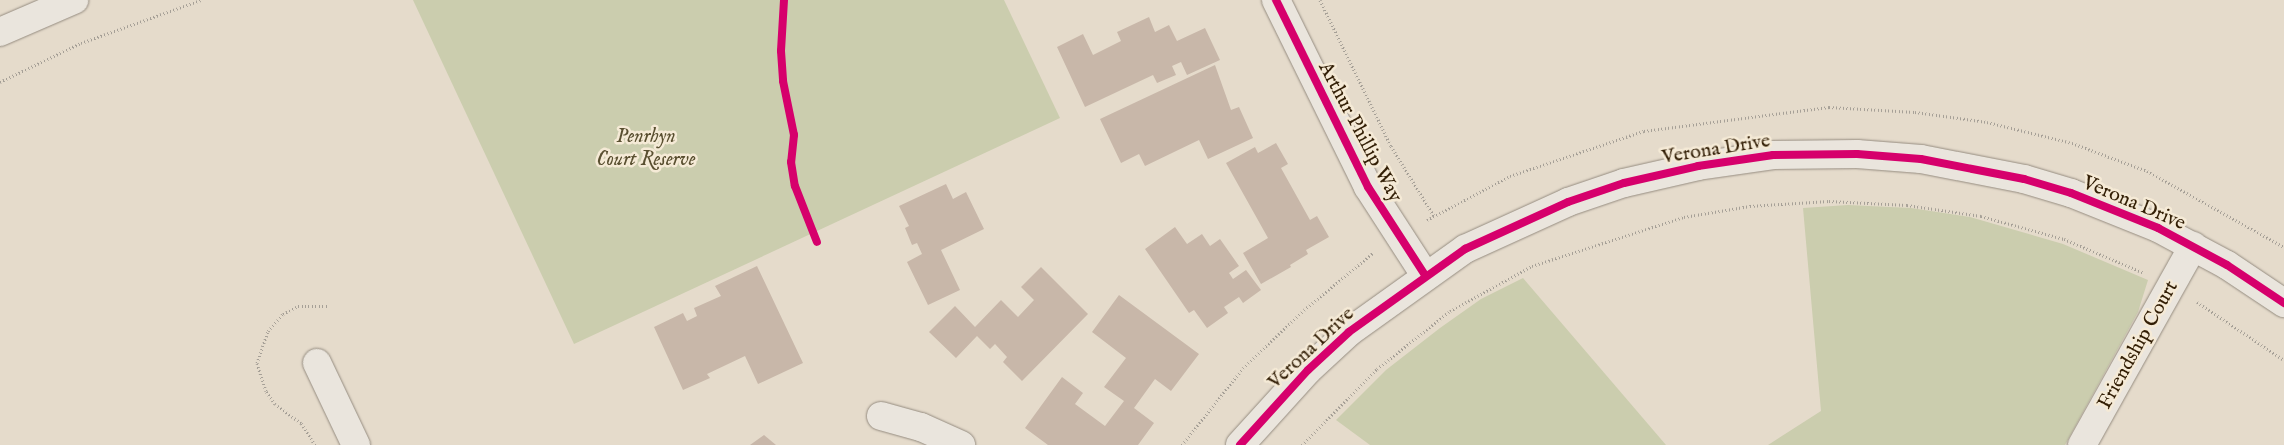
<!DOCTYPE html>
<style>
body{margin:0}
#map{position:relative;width:2284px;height:445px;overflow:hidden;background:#e5dbcb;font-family:"IM FELL English",serif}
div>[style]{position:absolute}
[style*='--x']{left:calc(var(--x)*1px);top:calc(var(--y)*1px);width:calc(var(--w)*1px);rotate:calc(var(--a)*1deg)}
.green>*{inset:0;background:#cbcdae}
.building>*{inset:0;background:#c8b7a9}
.path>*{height:3px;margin-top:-1.5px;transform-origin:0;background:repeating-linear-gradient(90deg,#a6a097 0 1px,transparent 0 3.5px)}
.roads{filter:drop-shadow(0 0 1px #958c80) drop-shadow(0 0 1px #958c80)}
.minor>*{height:28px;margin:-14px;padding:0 14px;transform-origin:14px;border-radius:14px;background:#eae5dd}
.tertiary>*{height:28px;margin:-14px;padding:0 14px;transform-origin:14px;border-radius:14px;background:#eae5dd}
.cycleway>*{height:8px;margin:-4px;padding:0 4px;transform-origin:4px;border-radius:4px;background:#d6006c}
span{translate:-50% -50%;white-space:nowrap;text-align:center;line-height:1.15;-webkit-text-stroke:5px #f5ead6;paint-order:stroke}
.street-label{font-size:20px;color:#321e05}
.park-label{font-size:20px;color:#594f30;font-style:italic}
</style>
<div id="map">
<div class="green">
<div style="clip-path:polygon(413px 0,1004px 0,1060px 118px,574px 344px)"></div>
<div style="clip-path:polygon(1848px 205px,1911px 208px,1970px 217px,2063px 244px,2148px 280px,2138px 312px,2065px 445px,1768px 445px,1821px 411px,1803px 208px)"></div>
<div style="clip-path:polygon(1523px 278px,1666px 445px,1370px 445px,1336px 420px,1386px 370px,1440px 328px,1481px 299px)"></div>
</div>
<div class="building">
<div style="clip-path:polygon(1149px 17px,1155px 32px,1169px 25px,1177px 41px,1205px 28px,1220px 60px,1187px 75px,1181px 62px,1172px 66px,1176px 75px,1157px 83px,1153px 75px,1085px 107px,1057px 47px,1083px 34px,1093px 55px,1121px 41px,1117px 32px)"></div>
<div style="clip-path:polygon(1215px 65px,1231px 110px,1239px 107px,1253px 138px,1208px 159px,1199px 140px,1145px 166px,1139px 154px,1121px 163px,1100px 119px)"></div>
<div style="clip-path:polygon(1276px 143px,1288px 164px,1281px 168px,1310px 220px,1317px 216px,1329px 237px,1306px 250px,1308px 254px,1290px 265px,1291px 267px,1261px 284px,1243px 253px,1268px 238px,1226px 163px,1255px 147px,1258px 153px)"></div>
<div style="clip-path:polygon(946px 184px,953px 199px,966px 192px,984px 229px,941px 250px,960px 290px,928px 305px,907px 262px,922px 254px,917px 243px,912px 245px,905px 228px,909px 226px,899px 206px)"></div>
<div style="clip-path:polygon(1175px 227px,1187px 244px,1202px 234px,1210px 246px,1220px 239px,1239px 266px,1229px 273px,1233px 279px,1246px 270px,1261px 290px,1243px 303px,1239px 297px,1224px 307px,1228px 313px,1207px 328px,1194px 310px,1189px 313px,1145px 249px)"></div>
<div style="clip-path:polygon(757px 266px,803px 363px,758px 384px,745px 356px,707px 374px,710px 378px,683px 390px,654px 327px,683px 313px,687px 321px,697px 316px,694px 308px,721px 296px,715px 286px)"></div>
<div style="clip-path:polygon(1041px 267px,1088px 314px,1022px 381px,1003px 362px,1007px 357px,995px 344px,990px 349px,977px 336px,956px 358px,929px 332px,955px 306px,975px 327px,1001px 300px,1018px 317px,1034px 300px,1021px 287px)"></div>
<div style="clip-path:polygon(1119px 295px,1199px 354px,1171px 391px,1155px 379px,1134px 408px,1154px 423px,1138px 445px,1048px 445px,1025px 428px,1062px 377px,1083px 393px,1075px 404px,1105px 426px,1124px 401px,1104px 387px,1126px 358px,1092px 332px)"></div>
<div style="clip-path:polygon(764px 435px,776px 445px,750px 445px)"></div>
</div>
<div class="path">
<div style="--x:1320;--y:0;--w:162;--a:64.1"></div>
<div style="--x:1391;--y:146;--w:82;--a:58.4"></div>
<div style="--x:0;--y:82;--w:90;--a:-25.7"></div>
<div style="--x:81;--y:43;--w:127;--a:-19.7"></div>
<div style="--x:1427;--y:220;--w:94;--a:-27.9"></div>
<div style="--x:1510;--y:176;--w:141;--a:-18.6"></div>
<div style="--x:1644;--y:131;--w:187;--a:-7.4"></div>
<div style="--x:1829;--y:107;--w:86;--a:3.3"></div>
<div style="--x:1915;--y:112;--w:73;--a:7.9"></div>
<div style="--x:1987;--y:122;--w:88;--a:13.9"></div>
<div style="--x:2072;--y:143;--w:80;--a:20.5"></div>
<div style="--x:2147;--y:171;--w:157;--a:29"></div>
<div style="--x:2197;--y:302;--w:105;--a:33.7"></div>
<div style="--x:315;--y:445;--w:26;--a:-122"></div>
<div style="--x:301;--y:423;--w:32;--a:-144"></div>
<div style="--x:275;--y:404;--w:16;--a:-125"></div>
<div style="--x:266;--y:391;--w:29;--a:-108"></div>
<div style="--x:257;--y:363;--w:34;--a:-71"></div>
<div style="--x:268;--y:331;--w:23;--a:-49"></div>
<div style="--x:283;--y:314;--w:17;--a:-28"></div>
<div style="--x:298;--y:306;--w:29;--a:0"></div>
<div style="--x:1182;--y:445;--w:98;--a:-51.6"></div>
<div style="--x:1243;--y:368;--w:84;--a:-43.6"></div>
<div style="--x:1304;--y:310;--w:89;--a:-39.6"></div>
<div style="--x:1302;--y:445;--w:107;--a:-45.4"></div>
<div style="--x:1377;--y:369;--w:93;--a:-38.5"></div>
<div style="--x:1450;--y:311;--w:94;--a:-28.8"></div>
<div style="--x:1532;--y:266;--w:160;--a:-17.9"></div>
<div style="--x:1684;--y:217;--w:67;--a:-9.5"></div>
<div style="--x:1750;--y:206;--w:79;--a:-3.6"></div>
<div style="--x:1829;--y:201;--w:78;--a:2.9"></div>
<div style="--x:1907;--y:205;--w:75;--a:8.5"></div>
<div style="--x:1981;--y:216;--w:86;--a:15.5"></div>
<div style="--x:2064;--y:239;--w:87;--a:23"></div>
</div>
<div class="roads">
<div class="minor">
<div style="--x:1276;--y:0;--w:208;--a:63.8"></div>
<div style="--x:1368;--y:187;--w:105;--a:57.1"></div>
<div style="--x:0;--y:32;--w:81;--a:-23.4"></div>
<div style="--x:317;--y:363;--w:91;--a:64.6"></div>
<div style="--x:881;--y:416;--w:41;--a:15.4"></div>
<div style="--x:921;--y:427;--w:44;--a:24.2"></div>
<div style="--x:2082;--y:445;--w:228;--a:-60.8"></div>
</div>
<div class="tertiary">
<div style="--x:1240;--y:445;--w:101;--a:-47.8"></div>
<div style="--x:1308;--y:370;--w:56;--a:-42.8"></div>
<div style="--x:1349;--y:332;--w:143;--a:-35.6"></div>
<div style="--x:1465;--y:249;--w:113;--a:-24.5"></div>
<div style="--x:1568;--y:202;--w:59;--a:-18.7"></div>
<div style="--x:1624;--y:183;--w:76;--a:-12.9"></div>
<div style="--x:1698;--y:166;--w:76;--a:-8.3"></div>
<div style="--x:1773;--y:155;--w:84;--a:-0.7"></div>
<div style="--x:1857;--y:154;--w:64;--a:4.5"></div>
<div style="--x:1921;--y:159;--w:105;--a:11"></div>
<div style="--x:2024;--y:179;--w:49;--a:16.6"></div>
<div style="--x:2071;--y:193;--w:94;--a:21.9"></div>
<div style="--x:2158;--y:228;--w:78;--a:28.2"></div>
<div style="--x:2227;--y:265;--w:69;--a:33.7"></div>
</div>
</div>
<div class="cycleway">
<div style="--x:784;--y:0;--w:51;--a:93.4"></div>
<div style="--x:781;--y:51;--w:30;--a:86"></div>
<div style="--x:783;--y:81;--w:55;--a:78.5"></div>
<div style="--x:794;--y:135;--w:27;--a:96"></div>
<div style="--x:791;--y:162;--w:24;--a:81"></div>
<div style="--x:795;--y:186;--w:60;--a:68.6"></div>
<div style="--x:1276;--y:0;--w:208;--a:63.8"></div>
<div style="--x:1368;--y:187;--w:105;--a:57.1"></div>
<div style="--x:1240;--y:445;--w:101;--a:-47.8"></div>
<div style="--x:1308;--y:370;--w:56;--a:-42.8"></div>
<div style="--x:1349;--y:332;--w:143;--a:-35.6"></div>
<div style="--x:1465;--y:249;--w:113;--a:-24.5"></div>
<div style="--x:1568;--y:202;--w:59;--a:-18.7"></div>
<div style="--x:1624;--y:183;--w:76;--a:-12.9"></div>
<div style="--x:1698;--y:166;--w:76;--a:-8.3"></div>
<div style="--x:1773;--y:155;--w:84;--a:-0.7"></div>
<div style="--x:1857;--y:154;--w:64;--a:4.5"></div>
<div style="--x:1921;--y:159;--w:105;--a:11"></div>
<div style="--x:2024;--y:179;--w:49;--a:16.6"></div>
<div style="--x:2071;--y:193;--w:94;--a:21.9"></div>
<div style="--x:2158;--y:228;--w:78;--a:28.2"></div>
<div style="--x:2227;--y:265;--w:69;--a:33.7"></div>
</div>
<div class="street-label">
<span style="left:1360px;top:132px;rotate:62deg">Arthur Phillip Way</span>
<span style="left:1716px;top:149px;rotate:-9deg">Verona Drive</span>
<span style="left:2134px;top:203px;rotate:23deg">Verona Drive</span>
<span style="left:2138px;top:345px;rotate:-61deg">Friendship Court</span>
<span style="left:1311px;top:348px;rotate:-43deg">Verona Drive</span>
</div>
<div class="park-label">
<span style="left:646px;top:148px">Penrhyn<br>Court Reserve</span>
</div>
</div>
